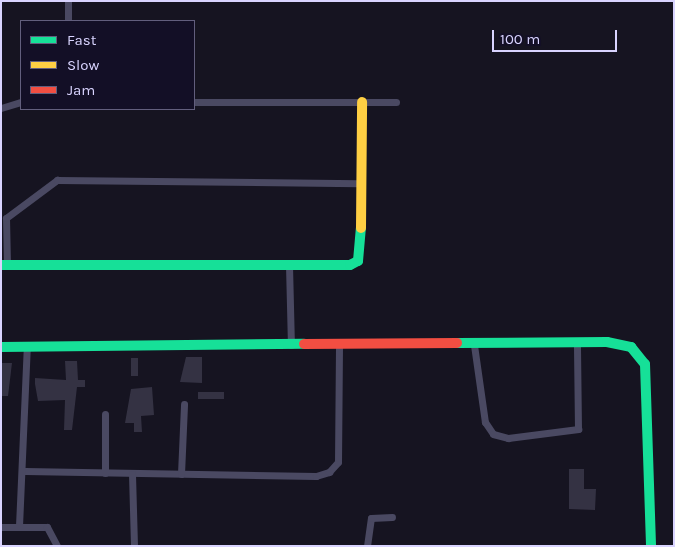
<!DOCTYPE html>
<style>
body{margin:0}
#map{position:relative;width:675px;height:547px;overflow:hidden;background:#161421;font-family:Karla,sans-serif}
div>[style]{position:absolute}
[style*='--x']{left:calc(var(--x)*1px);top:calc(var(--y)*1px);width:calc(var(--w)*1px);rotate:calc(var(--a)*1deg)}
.building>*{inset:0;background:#343243;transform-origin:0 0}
.street>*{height:7px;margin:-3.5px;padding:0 3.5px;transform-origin:3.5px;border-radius:3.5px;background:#4a4962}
.fast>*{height:10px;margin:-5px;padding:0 5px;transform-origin:5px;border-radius:5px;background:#16e098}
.slow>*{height:10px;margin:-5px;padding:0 5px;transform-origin:5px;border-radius:5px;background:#ffcf43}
.jam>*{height:10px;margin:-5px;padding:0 5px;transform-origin:5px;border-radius:5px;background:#f24e42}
span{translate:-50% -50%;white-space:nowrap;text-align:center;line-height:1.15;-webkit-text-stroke:4.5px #130f26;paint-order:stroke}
.frame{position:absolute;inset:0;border:2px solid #d9d4ff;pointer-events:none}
.legend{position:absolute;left:20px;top:20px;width:175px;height:90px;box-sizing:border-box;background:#130f26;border:1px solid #625e7d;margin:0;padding:6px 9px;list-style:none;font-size:15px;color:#d9d4ff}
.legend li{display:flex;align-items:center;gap:10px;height:25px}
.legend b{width:25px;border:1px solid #625e7d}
.scale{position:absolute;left:492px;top:30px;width:125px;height:22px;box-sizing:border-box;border:2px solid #d9d4ff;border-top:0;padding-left:6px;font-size:15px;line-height:18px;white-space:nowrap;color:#d9d4ff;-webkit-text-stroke:4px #130f26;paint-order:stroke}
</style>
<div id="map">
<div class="building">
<div style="clip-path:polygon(186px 357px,202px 357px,202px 383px,180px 382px)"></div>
<div style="left:131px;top:358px;width:7px;height:18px"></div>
<div style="clip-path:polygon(65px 361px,77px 361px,78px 380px,85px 380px,85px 387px,77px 387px,72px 430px,64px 430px,65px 400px,38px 401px,35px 384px,35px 378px,66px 380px)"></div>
<div style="clip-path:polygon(1px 363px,12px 363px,8px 396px,1px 396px)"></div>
<div style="clip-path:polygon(152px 387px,154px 415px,141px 416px,142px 432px,134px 432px,134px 423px,125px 423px,131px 389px)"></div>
<div style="left:224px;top:392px;width:7px;height:26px;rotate:90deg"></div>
<div style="clip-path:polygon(569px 469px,584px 469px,584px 489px,596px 489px,595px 510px,569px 509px)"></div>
</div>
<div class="street">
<div style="--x:68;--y:1;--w:20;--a:90"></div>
<div style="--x:194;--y:102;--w:202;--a:0"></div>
<div style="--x:1;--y:108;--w:21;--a:-17"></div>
<div style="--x:7;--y:265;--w:47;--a:-91.2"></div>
<div style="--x:6;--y:218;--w:64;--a:-36.7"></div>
<div style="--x:57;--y:180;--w:302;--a:0.6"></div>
<div style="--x:289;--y:265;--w:80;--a:88.6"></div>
<div style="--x:474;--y:345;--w:78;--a:81.9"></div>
<div style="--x:485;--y:422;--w:14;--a:56"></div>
<div style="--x:493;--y:434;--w:16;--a:15"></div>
<div style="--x:508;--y:438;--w:71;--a:-7.3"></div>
<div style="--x:578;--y:429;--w:85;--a:-90.7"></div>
<div style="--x:25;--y:471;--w:291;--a:1"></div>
<div style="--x:316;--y:476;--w:14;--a:-17"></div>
<div style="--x:329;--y:472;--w:13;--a:-48"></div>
<div style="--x:338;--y:462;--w:118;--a:-89.5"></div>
<div style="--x:105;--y:473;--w:59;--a:-90"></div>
<div style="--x:132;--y:474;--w:72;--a:88.4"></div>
<div style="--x:181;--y:474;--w:70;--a:-87.5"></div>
<div style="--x:19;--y:526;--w:180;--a:-87.5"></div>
<div style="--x:1;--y:527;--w:46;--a:0"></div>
<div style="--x:47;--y:527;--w:21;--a:62"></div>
<div style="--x:367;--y:546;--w:28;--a:-82"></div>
<div style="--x:371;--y:518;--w:21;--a:-3"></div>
</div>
<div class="fast">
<div style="--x:1;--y:265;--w:349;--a:0"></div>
<div style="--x:350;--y:265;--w:9;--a:-27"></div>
<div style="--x:358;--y:261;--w:33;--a:-85"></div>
<div style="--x:457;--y:343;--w:150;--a:-0.4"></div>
<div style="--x:607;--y:342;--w:25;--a:12"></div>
<div style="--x:631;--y:347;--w:22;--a:51"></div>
<div style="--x:645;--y:364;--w:182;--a:88.1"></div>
<div style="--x:1;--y:347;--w:303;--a:-0.6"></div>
</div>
<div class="slow">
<div style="--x:361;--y:228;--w:126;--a:-89.5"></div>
</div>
<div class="jam">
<div style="--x:304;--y:344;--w:153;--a:-0.4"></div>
</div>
<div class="frame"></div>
<ul class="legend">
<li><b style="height:6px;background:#16e098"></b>Fast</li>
<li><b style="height:6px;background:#ffcf43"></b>Slow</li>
<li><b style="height:6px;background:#f24e42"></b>Jam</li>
</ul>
<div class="scale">100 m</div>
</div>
